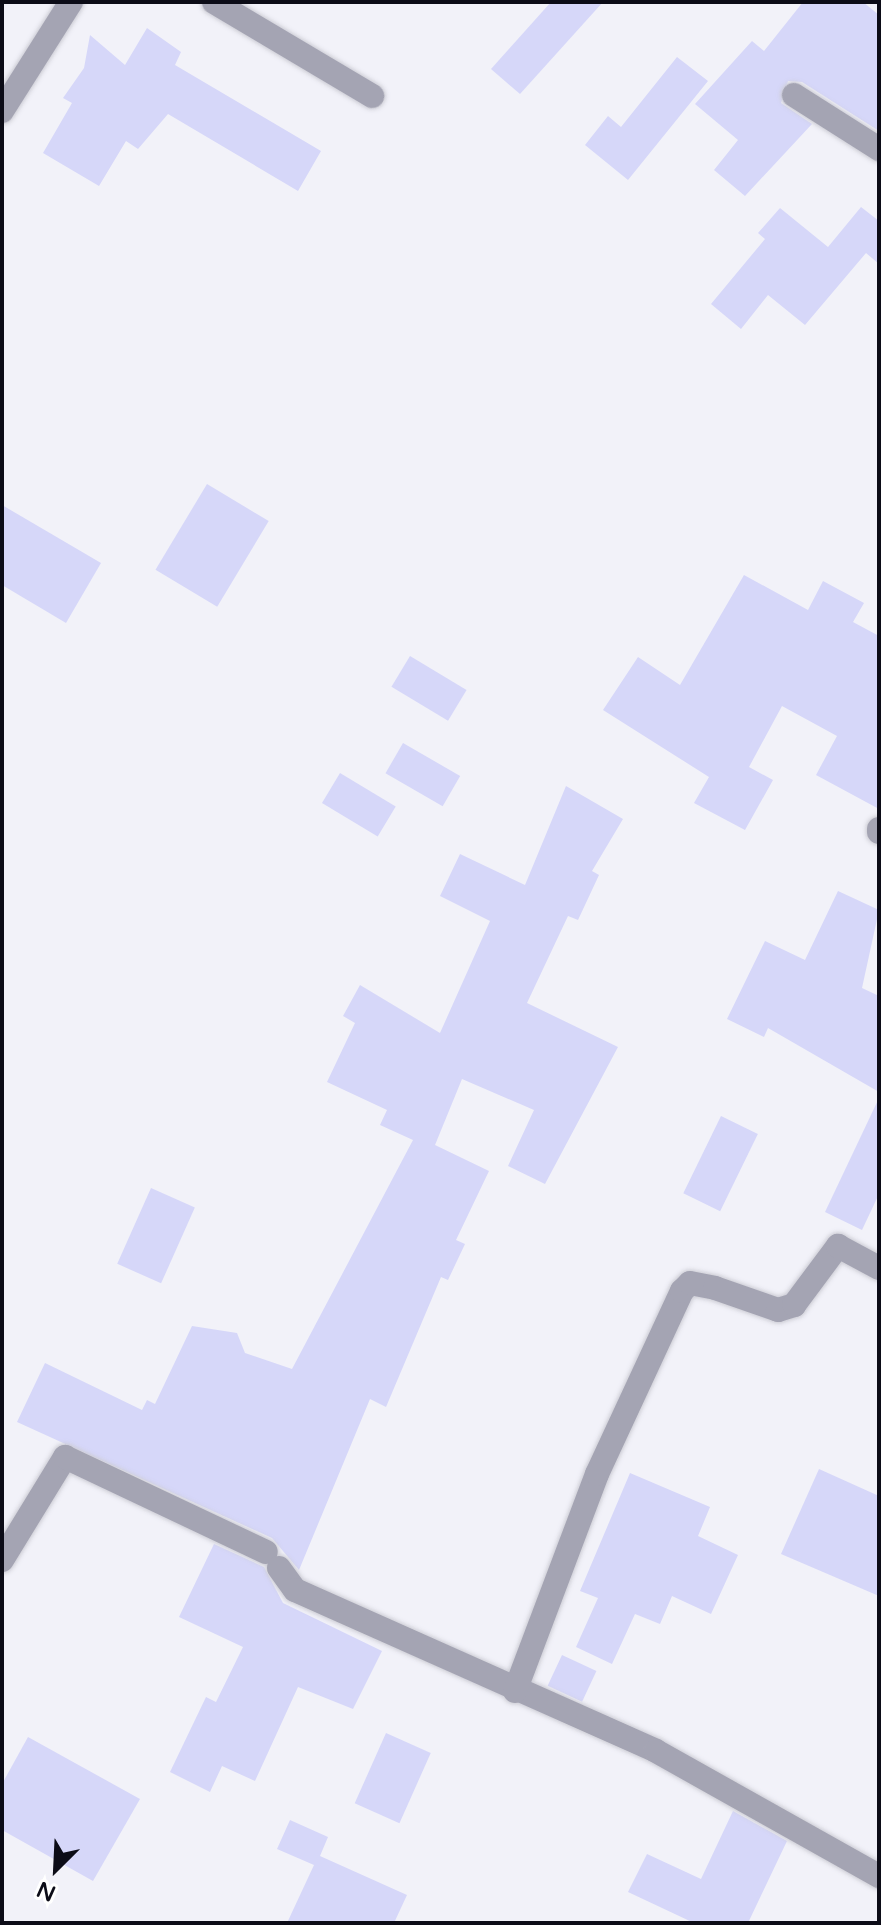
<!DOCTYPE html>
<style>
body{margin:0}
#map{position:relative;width:881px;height:1925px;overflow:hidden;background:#f2f2f9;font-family:"Varela Round",sans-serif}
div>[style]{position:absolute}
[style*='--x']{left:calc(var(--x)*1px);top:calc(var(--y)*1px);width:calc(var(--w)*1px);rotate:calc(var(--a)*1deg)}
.building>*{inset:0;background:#d6d7f9;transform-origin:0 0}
.roads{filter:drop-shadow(0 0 2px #cdcdd5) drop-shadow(0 0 2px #cdcdd5)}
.minor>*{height:24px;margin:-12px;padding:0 12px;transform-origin:12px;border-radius:12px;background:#a4a4b3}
span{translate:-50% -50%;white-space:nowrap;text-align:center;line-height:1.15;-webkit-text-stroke:8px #fff;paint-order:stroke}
.frame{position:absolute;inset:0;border:4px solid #0c0c17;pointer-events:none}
.north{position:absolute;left:16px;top:1829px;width:80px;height:80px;-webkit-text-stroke:6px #fff;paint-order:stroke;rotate:204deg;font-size:22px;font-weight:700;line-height:32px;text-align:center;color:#0c0c17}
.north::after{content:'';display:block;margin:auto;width:28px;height:36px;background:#0c0c17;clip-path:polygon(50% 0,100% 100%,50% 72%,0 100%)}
</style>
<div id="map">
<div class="building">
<div style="clip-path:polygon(551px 2px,603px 2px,520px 94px,491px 69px)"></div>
<div style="clip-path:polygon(803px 2px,863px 2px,879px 15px,879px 131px,802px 82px,788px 81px,781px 103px,812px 124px,745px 196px,714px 170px,738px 140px,695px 104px,752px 41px,764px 51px)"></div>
<div style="clip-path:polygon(147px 28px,181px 52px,175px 65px,321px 151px,298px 191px,168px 114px,138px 149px,126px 141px,99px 186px,43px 153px,72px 103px,63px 98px,84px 68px,90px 35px,125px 65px)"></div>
<div style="clip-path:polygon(677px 57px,708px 81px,628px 180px,585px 145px,608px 116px,621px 127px)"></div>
<div style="clip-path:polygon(861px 207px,879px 221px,879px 264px,866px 253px,805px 325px,768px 295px,741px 329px,711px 304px,765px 239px,758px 233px,780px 208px,828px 247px)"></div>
<div style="left:207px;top:484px;width:72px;height:100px;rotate:31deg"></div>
<div style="clip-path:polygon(2px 505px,101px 563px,66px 623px,2px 585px)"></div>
<div style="clip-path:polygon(744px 575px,808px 610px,823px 581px,864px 603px,853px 622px,879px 636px,879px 809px,816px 775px,837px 736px,782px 706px,749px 767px,773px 780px,745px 830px,694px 803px,709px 777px,603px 710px,638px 657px,680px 685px)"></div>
<div style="left:410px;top:656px;width:66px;height:36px;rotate:31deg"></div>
<div style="left:403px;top:743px;width:66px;height:35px;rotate:30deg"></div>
<div style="left:340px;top:773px;width:65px;height:35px;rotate:31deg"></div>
<div style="clip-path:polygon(566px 786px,623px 819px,592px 871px,599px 875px,578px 920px,568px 916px,527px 1003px,618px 1047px,545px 1184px,508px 1166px,534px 1110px,462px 1079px,435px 1145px,489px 1171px,456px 1240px,465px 1244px,448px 1280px,441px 1277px,386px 1407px,370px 1399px,299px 1570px,272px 1538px,17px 1422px,45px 1363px,142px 1410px,147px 1400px,155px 1404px,192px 1326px,237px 1333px,245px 1353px,292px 1369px,413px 1140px,380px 1125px,387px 1110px,327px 1082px,355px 1023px,343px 1016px,360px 985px,440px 1033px,490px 921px,440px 896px,460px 854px,525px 885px)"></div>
<div style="clip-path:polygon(838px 891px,879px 910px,862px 988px,879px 996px,879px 1092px,768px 1028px,764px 1037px,727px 1019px,765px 941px,805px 960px)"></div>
<div style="clip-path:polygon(879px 1098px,879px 1194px,862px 1230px,825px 1212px)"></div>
<div style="left:721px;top:1116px;width:41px;height:86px;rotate:26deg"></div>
<div style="left:151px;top:1188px;width:48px;height:83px;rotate:24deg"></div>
<div style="clip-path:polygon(819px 1469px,879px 1496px,879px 1596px,781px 1554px)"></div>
<div style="clip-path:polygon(630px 1473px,710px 1507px,698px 1536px,738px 1555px,711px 1614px,672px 1596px,660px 1624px,635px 1614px,612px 1664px,576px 1647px,598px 1598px,580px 1591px)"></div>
<div style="clip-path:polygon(214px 1544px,264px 1567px,283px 1603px,382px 1651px,353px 1709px,298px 1687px,255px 1781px,222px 1766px,210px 1792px,170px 1772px,206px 1697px,216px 1702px,243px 1647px,179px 1617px)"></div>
<div style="left:562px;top:1655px;width:38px;height:34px;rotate:25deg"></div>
<div style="left:386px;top:1733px;width:49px;height:77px;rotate:24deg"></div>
<div style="clip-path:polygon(28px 1737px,140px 1799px,93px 1881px,2px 1830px,2px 1784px)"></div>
<div style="clip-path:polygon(733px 1811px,787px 1841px,748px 1923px,694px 1923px,628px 1892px,647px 1854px,701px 1879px)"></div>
<div style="clip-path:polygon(290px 1820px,328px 1837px,320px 1856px,407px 1895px,394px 1923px,287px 1923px,314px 1865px,277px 1849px)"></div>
</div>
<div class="roads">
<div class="minor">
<div style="--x:214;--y:2;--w:184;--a:30.7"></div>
<div style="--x:794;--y:95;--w:101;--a:32.4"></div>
<div style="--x:2;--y:111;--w:129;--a:-57.7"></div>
<div style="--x:879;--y:829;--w:3;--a:90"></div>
<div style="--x:2;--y:1560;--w:121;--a:-58.5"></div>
<div style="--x:65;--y:1457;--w:222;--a:25.3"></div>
<div style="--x:279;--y:1568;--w:27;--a:54"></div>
<div style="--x:295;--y:1590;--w:395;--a:24"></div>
<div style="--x:656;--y:1751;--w:256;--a:29.3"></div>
<div style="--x:515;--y:1691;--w:232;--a:-69.3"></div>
<div style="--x:597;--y:1474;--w:202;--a:-65.1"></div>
<div style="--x:682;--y:1291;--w:11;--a:-45"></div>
<div style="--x:690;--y:1283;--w:25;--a:11"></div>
<div style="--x:715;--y:1288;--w:67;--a:19.2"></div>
<div style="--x:778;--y:1310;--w:17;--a:-17"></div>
<div style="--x:794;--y:1305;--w:74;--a:-53.3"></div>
<div style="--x:838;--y:1246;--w:47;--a:28.2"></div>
</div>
</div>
<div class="frame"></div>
<div class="north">N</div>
</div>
